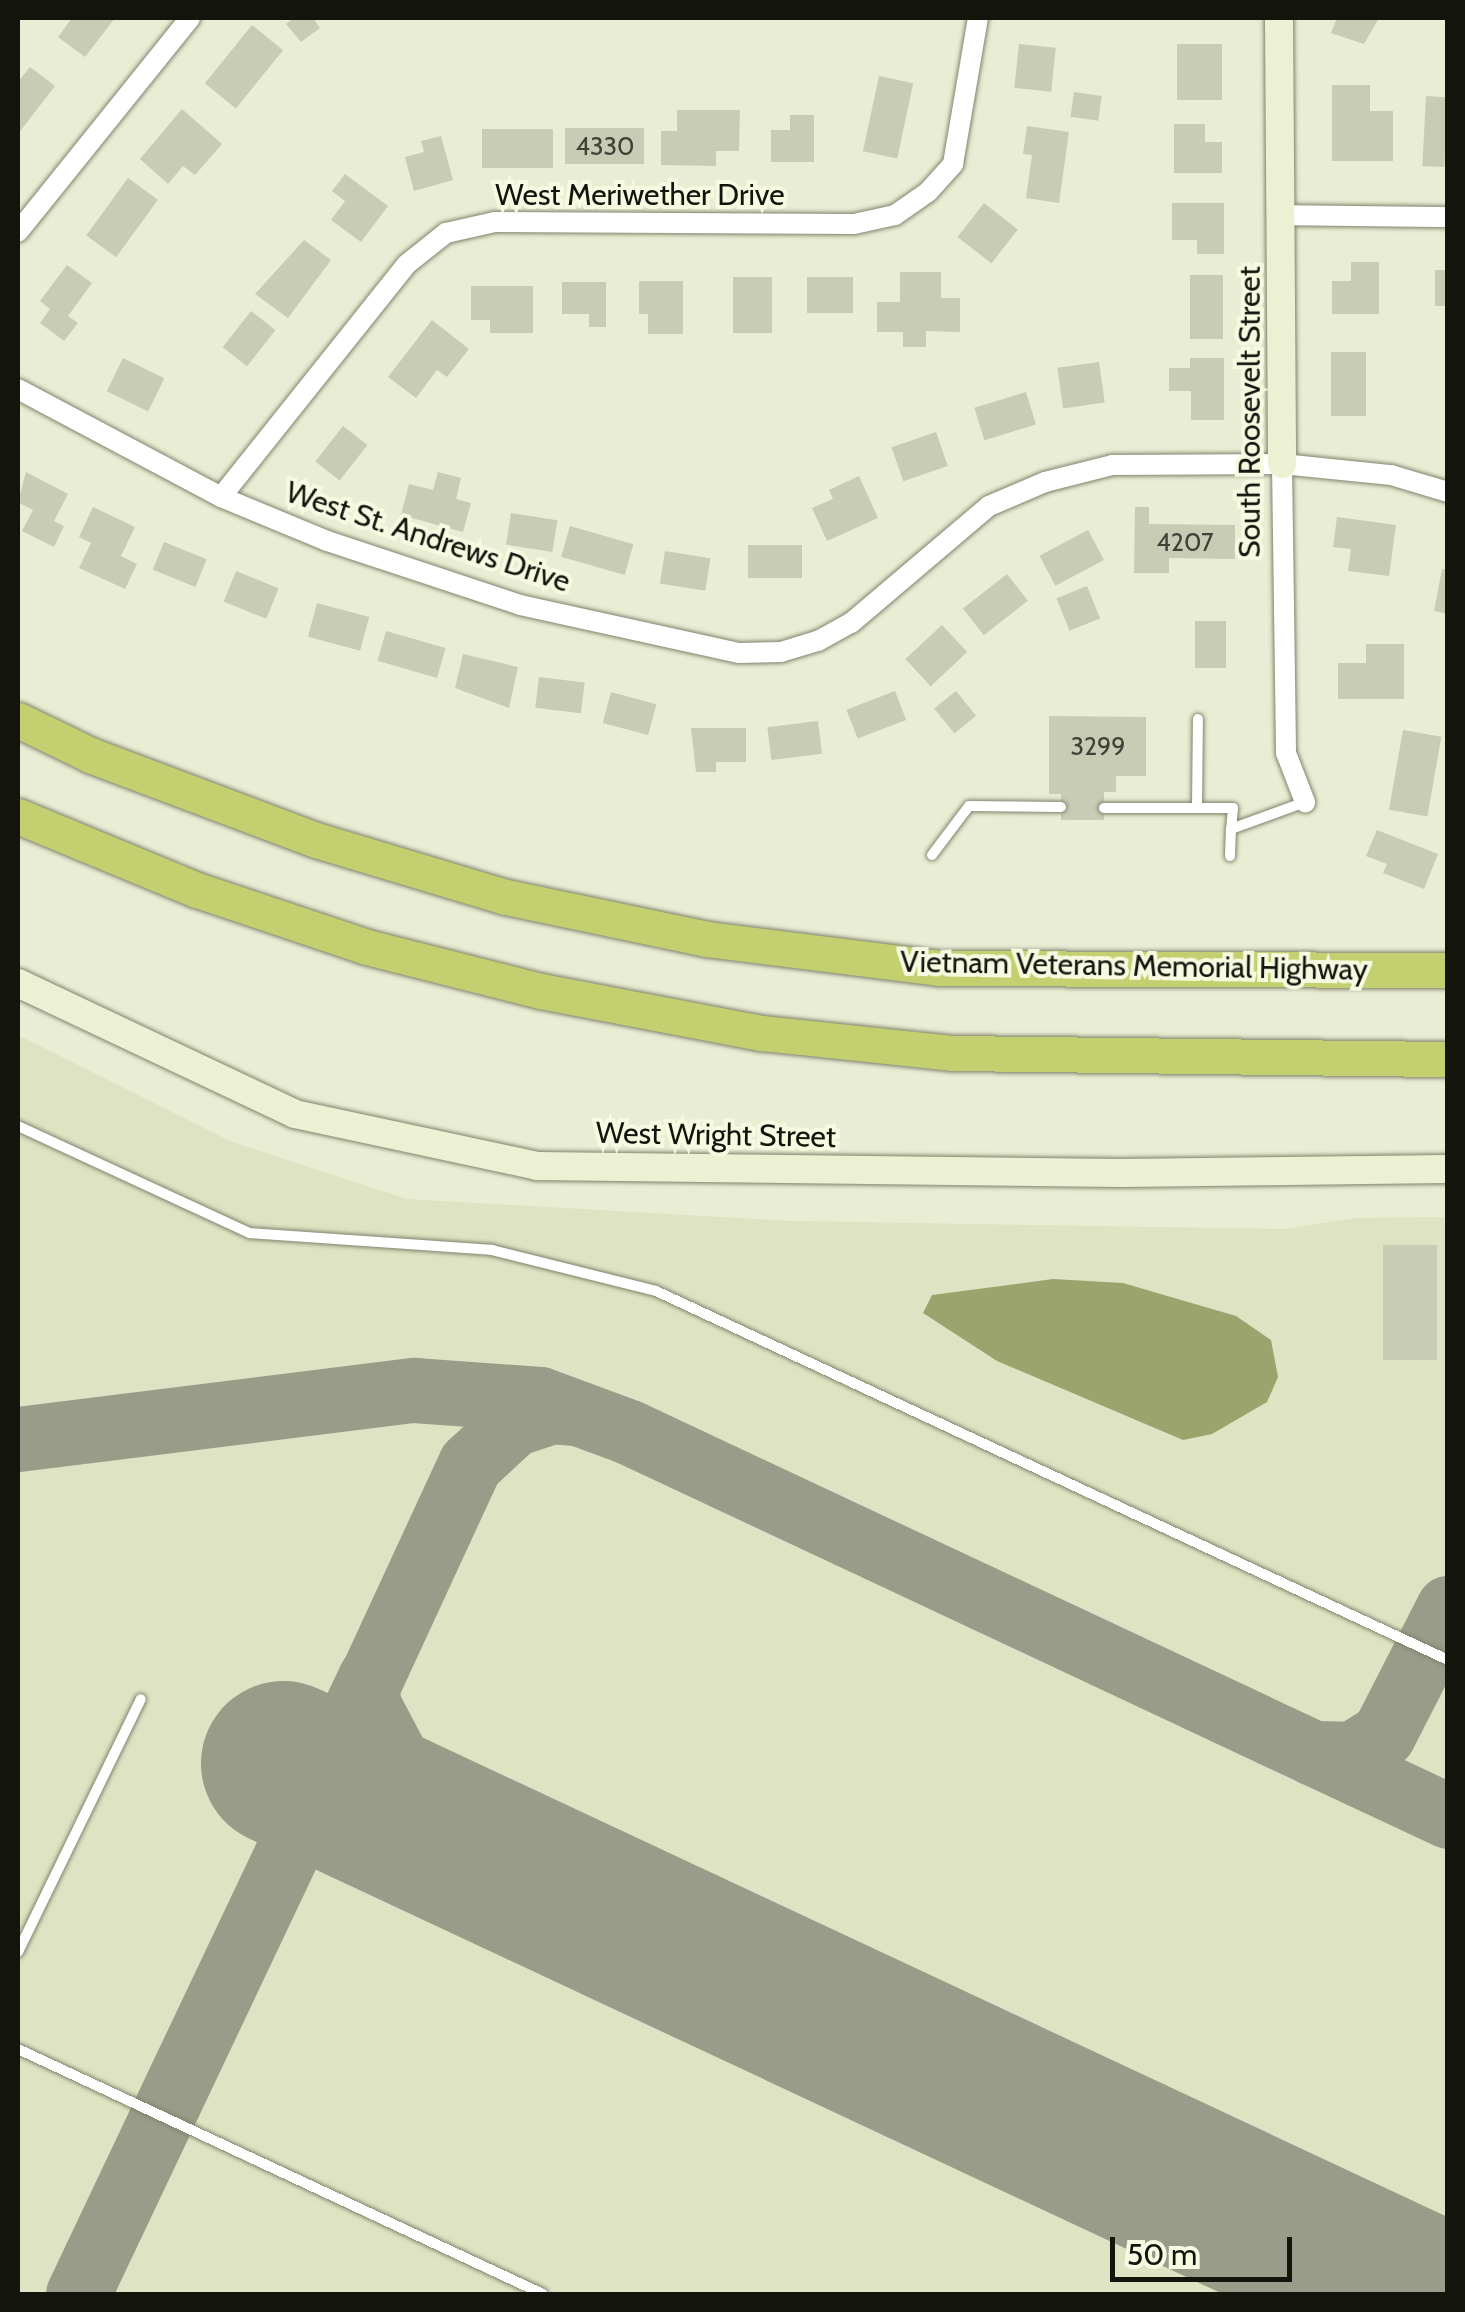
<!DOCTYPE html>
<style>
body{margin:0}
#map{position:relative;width:1465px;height:2312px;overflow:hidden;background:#e9edd4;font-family:Cabin,sans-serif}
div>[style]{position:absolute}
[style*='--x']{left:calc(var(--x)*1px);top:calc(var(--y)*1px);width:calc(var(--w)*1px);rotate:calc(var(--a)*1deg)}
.built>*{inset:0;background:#dee3c3}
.water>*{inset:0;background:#9ca46d}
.taxiway>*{height:65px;margin:-32.5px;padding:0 32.5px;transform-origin:32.5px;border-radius:32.5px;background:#999c89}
.runway>*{height:165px;margin:-82.5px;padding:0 82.5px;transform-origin:82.5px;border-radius:82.5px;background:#999c89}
.building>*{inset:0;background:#c8ccb4;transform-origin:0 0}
.roads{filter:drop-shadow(0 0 2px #80846d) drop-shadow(0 0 2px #80846d)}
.lane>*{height:10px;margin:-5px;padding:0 5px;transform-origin:5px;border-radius:5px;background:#fff}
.street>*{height:20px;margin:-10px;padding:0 10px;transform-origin:10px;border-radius:10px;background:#fff}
.secondary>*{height:28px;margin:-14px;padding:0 14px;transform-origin:14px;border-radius:14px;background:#edf1d4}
.highway>*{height:35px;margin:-17.5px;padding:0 17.5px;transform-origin:17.5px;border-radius:17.5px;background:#c4cf6f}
span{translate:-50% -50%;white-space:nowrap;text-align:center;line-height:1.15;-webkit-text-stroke:8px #f6fae1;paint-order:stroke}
.number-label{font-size:25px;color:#404236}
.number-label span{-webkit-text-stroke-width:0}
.street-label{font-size:30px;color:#13140c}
.frame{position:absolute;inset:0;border:20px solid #13140c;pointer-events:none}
.scale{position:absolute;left:1110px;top:2237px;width:182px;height:45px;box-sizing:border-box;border:5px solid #13140c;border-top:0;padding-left:12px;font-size:30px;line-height:35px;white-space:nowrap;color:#13140c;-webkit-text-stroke:8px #f6fae1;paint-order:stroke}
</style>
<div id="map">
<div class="built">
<div style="clip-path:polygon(18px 1035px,232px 1142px,407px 1199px,791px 1221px,1284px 1229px,1356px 1218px,1447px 1217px,1447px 2294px,18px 2294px)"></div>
</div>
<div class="water">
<div style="clip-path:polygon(1053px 1279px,1123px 1283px,1236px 1316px,1271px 1340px,1278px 1377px,1267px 1402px,1212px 1434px,1183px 1440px,997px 1361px,923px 1313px,932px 1295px)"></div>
</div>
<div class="taxiway">
<div style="--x:18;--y:1439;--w:399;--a:-7.1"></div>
<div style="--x:414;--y:1390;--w:126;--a:4.1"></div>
<div style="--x:540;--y:1399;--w:95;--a:20.3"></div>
<div style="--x:629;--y:1432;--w:905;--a:25.12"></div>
<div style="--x:1313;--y:1753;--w:39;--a:1"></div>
<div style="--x:1352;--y:1754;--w:36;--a:-32"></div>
<div style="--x:1383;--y:1735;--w:143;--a:-62.9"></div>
<div style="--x:437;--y:1835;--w:146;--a:-117.8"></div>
<div style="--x:369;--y:1706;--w:17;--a:-100"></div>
<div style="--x:366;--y:1689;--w:248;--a:-65.2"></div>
<div style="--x:470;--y:1464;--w:59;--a:-42.9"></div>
<div style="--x:513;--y:1424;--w:41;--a:-18.4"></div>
<div style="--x:552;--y:1411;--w:23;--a:5"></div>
<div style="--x:78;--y:2294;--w:682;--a:-64.64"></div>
</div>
<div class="runway">
<div style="--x:283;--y:1763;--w:1253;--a:25.07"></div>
</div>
<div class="building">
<div style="clip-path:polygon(72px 18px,115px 18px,85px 57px,58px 37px)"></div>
<div style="clip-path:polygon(294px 18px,313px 18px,320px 28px,301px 42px,286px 24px)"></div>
<div style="clip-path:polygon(1337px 18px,1379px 18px,1364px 44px,1331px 33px)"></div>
<div style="left:252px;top:25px;width:40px;height:75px;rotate:39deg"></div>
<div style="left:1019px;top:44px;width:37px;height:44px;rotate:6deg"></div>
<div style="left:1177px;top:44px;width:45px;height:56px"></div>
<div style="clip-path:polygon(30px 67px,55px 86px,18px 134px,18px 82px)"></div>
<div style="left:879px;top:76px;width:35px;height:77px;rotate:12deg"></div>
<div style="clip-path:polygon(1332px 85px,1370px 85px,1370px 111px,1393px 111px,1393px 161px,1332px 161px)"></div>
<div style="left:1074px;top:92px;width:28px;height:25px;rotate:8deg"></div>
<div style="left:1426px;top:96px;width:22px;height:70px;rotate:3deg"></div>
<div style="clip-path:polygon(182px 109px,222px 144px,195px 175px,183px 166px,168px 184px,140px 159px)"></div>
<div style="clip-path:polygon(677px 110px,740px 110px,739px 151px,716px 151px,716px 166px,661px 165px,661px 131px,677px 131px)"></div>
<div style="clip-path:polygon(790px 115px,814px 115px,814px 162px,771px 162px,771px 130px,790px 130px)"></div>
<div style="clip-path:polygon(1174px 124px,1205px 124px,1205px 142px,1222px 142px,1222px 173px,1174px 173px)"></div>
<div style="clip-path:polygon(1027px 126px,1069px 132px,1059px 203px,1026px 198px,1032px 155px,1023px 154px)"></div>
<div style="left:565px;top:128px;width:79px;height:36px"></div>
<div style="left:482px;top:129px;width:71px;height:39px"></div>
<div style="clip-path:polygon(441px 136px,453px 180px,414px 191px,405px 157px,424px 152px,421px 141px)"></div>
<div style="clip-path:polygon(345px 174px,388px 206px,361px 242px,331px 220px,345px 201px,332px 191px)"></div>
<div style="left:128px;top:178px;width:37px;height:71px;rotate:36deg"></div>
<div style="left:984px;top:203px;width:43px;height:43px;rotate:38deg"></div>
<div style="clip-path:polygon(1172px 203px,1224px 203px,1224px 254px,1197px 254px,1197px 240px,1172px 240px)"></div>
<div style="clip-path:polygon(304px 240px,331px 260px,288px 318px,255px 294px)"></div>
<div style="clip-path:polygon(1351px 262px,1379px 262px,1379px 314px,1332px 314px,1332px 281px,1351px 281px)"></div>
<div style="clip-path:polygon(67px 265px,92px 283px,68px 316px,78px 323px,64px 341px,40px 323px,50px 309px,40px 301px)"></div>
<div style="left:1435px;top:270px;width:13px;height:36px"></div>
<div style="clip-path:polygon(900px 272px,941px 272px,941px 298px,960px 298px,960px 332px,926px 331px,926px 347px,903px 347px,903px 332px,877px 332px,877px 302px,900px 302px)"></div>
<div style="left:1190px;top:275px;width:33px;height:64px"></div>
<div style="left:733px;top:277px;width:39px;height:56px"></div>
<div style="left:807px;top:277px;width:46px;height:36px"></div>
<div style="clip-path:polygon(639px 281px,683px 281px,683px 334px,648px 334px,648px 314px,639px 314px)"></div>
<div style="clip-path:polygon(562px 282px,606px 282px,606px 327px,589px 327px,589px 314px,562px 314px)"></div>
<div style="clip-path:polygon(471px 286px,533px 286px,533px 333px,490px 333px,490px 320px,471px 320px)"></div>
<div style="left:251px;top:311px;width:31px;height:46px;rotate:38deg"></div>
<div style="clip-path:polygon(432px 320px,469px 349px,447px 377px,437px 370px,416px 398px,388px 377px)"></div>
<div style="left:1331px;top:352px;width:35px;height:64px"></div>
<div style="left:123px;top:358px;width:46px;height:37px;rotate:26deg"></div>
<div style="clip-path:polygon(1190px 358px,1224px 358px,1224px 420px,1191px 420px,1191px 391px,1169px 391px,1169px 368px,1190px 368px)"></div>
<div style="left:1099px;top:362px;width:41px;height:42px;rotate:82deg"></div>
<div style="left:1026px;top:392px;width:34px;height:54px;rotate:73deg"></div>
<div style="left:343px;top:426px;width:31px;height:45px;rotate:38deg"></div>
<div style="left:936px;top:432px;width:36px;height:47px;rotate:71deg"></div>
<div style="clip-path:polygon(26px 472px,68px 494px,54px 521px,64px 526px,54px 547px,22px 531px,33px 510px,18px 502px)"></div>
<div style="clip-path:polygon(438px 472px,461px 478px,456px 499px,471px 503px,463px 532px,401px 515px,409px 484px,433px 490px)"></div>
<div style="clip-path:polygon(859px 476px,878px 518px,827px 541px,812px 508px,833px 499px,829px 490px)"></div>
<div style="clip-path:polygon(93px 507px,135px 527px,121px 556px,137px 564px,125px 589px,79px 568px,91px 543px,79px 537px)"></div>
<div style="clip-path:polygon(1135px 507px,1149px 507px,1149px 524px,1235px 525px,1235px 559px,1169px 558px,1169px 573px,1134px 573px)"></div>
<div style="left:511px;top:513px;width:47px;height:32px;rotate:9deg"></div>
<div style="clip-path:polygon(1337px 517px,1396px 525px,1389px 576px,1348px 571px,1351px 549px,1333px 547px)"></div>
<div style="left:570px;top:526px;width:66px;height:32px;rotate:16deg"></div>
<div style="left:1088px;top:530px;width:34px;height:55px;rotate:62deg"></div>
<div style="left:164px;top:542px;width:46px;height:30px;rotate:22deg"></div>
<div style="left:748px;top:545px;width:54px;height:33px"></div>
<div style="left:665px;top:551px;width:46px;height:33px;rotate:9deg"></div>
<div style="clip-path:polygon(1442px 569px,1448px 570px,1448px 614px,1434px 611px)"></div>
<div style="left:236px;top:571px;width:46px;height:33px;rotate:22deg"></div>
<div style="left:1007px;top:574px;width:34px;height:56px;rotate:52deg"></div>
<div style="left:1087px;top:586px;width:35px;height:33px;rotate:68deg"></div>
<div style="left:317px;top:603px;width:54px;height:35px;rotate:15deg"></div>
<div style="left:1195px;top:621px;width:31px;height:47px"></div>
<div style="left:942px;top:625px;width:37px;height:50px;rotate:47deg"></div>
<div style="left:386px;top:631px;width:62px;height:31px;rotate:16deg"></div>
<div style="clip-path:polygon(1366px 644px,1404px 644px,1404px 699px,1338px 699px,1338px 663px,1366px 663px)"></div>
<div style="clip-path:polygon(463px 654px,518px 667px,509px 708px,455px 688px)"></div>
<div style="left:539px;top:677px;width:46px;height:31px;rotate:7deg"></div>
<div style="left:895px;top:691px;width:31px;height:52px;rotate:69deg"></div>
<div style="left:956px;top:691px;width:32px;height:28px;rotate:51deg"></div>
<div style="left:611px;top:692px;width:47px;height:32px;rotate:15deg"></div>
<div style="clip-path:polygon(1049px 716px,1146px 717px,1146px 776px,1116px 776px,1116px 792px,1104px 792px,1104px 820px,1061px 820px,1061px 794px,1049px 794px)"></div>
<div style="left:818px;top:721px;width:33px;height:51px;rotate:83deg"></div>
<div style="clip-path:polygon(691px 728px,746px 728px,746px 762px,716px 762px,716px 772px,696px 772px)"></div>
<div style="left:1403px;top:730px;width:39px;height:81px;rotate:10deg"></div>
<div style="clip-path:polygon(1377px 830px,1438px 854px,1424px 889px,1383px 873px,1387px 864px,1366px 856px)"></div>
<div style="left:1437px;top:1245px;width:115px;height:54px;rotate:90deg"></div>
</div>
<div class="roads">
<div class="lane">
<div style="--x:1104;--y:808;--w:129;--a:0"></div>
<div style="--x:1233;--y:808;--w:21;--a:95"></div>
<div style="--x:1231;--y:829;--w:79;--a:-20"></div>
<div style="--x:1197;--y:808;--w:89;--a:-89.4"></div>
<div style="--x:932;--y:855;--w:61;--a:-52.9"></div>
<div style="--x:969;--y:806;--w:92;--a:0.6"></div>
<div style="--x:1230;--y:856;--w:27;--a:-88"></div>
<div style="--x:18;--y:1126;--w:255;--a:24.8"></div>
<div style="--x:250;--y:1233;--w:243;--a:4"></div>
<div style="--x:492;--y:1250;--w:169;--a:14"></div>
<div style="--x:656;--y:1291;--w:874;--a:24.98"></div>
<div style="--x:18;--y:1952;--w:281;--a:-64.1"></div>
<div style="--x:18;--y:2049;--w:579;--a:25.02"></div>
</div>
<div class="street">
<div style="--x:1280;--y:215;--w:168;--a:0.7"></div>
<div style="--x:18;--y:232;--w:275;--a:-51.2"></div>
<div style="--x:18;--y:389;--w:230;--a:28"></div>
<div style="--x:221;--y:497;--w:115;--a:22.5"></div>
<div style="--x:327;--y:541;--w:203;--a:18.3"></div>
<div style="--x:520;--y:605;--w:224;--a:12.4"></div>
<div style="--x:739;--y:653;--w:42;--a:-1.4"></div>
<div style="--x:781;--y:652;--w:39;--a:-17"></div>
<div style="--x:818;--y:641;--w:38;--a:-29"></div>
<div style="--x:851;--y:623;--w:181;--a:-40.3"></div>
<div style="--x:989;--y:506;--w:61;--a:-23.2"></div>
<div style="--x:1045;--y:482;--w:69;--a:-14.2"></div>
<div style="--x:1112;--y:465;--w:170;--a:-0.3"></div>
<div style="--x:1282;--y:464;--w:110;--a:5.8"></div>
<div style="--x:1391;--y:475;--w:59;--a:16.6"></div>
<div style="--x:1282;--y:464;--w:289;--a:89.2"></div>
<div style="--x:1286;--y:753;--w:53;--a:68.8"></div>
<div style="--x:221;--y:497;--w:298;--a:-51.4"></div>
<div style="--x:407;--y:264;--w:50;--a:-38.5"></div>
<div style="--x:446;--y:233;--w:50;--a:-12.7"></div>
<div style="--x:495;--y:222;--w:359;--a:0.3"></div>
<div style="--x:854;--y:224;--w:42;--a:-12.4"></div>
<div style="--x:895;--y:215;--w:40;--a:-34.9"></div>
<div style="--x:928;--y:192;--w:38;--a:-48"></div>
<div style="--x:953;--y:164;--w:148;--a:-80.3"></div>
</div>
<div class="secondary">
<div style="--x:1279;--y:18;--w:446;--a:89.6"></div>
<div style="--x:18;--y:983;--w:306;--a:25.3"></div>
<div style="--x:295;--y:1114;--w:248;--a:12.1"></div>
<div style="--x:537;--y:1166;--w:585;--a:0.69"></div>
<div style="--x:1122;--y:1173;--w:326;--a:-0.7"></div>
</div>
<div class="highway">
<div style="--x:18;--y:720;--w:80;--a:25.9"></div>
<div style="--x:90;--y:755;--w:241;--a:20.6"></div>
<div style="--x:316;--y:840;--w:198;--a:16.7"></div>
<div style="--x:506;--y:897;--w:205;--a:11.8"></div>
<div style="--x:707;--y:939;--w:234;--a:7.1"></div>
<div style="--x:939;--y:968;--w:509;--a:0.23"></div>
<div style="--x:18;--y:816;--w:194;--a:22.5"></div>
<div style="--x:197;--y:890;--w:179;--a:18.5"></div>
<div style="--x:367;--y:947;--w:179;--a:14.2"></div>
<div style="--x:541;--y:991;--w:225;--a:10.8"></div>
<div style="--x:762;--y:1033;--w:192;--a:6"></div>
<div style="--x:953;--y:1053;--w:495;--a:0.7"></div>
</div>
</div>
<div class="number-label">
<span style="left:605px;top:146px">4330</span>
<span style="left:1185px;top:542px">4207</span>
<span style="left:1098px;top:746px">3299</span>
</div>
<div class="street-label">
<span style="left:640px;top:195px">West Meriwether Drive</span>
<span style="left:1250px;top:412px;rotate:-90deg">South Roosevelt Street</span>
<span style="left:428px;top:537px;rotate:18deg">West St. Andrews Drive</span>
<span style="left:1134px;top:966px;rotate:1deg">Vietnam Veterans Memorial Highway</span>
<span style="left:716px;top:1135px;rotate:1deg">West Wright Street</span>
</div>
<div class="frame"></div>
<div class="scale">50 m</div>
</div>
